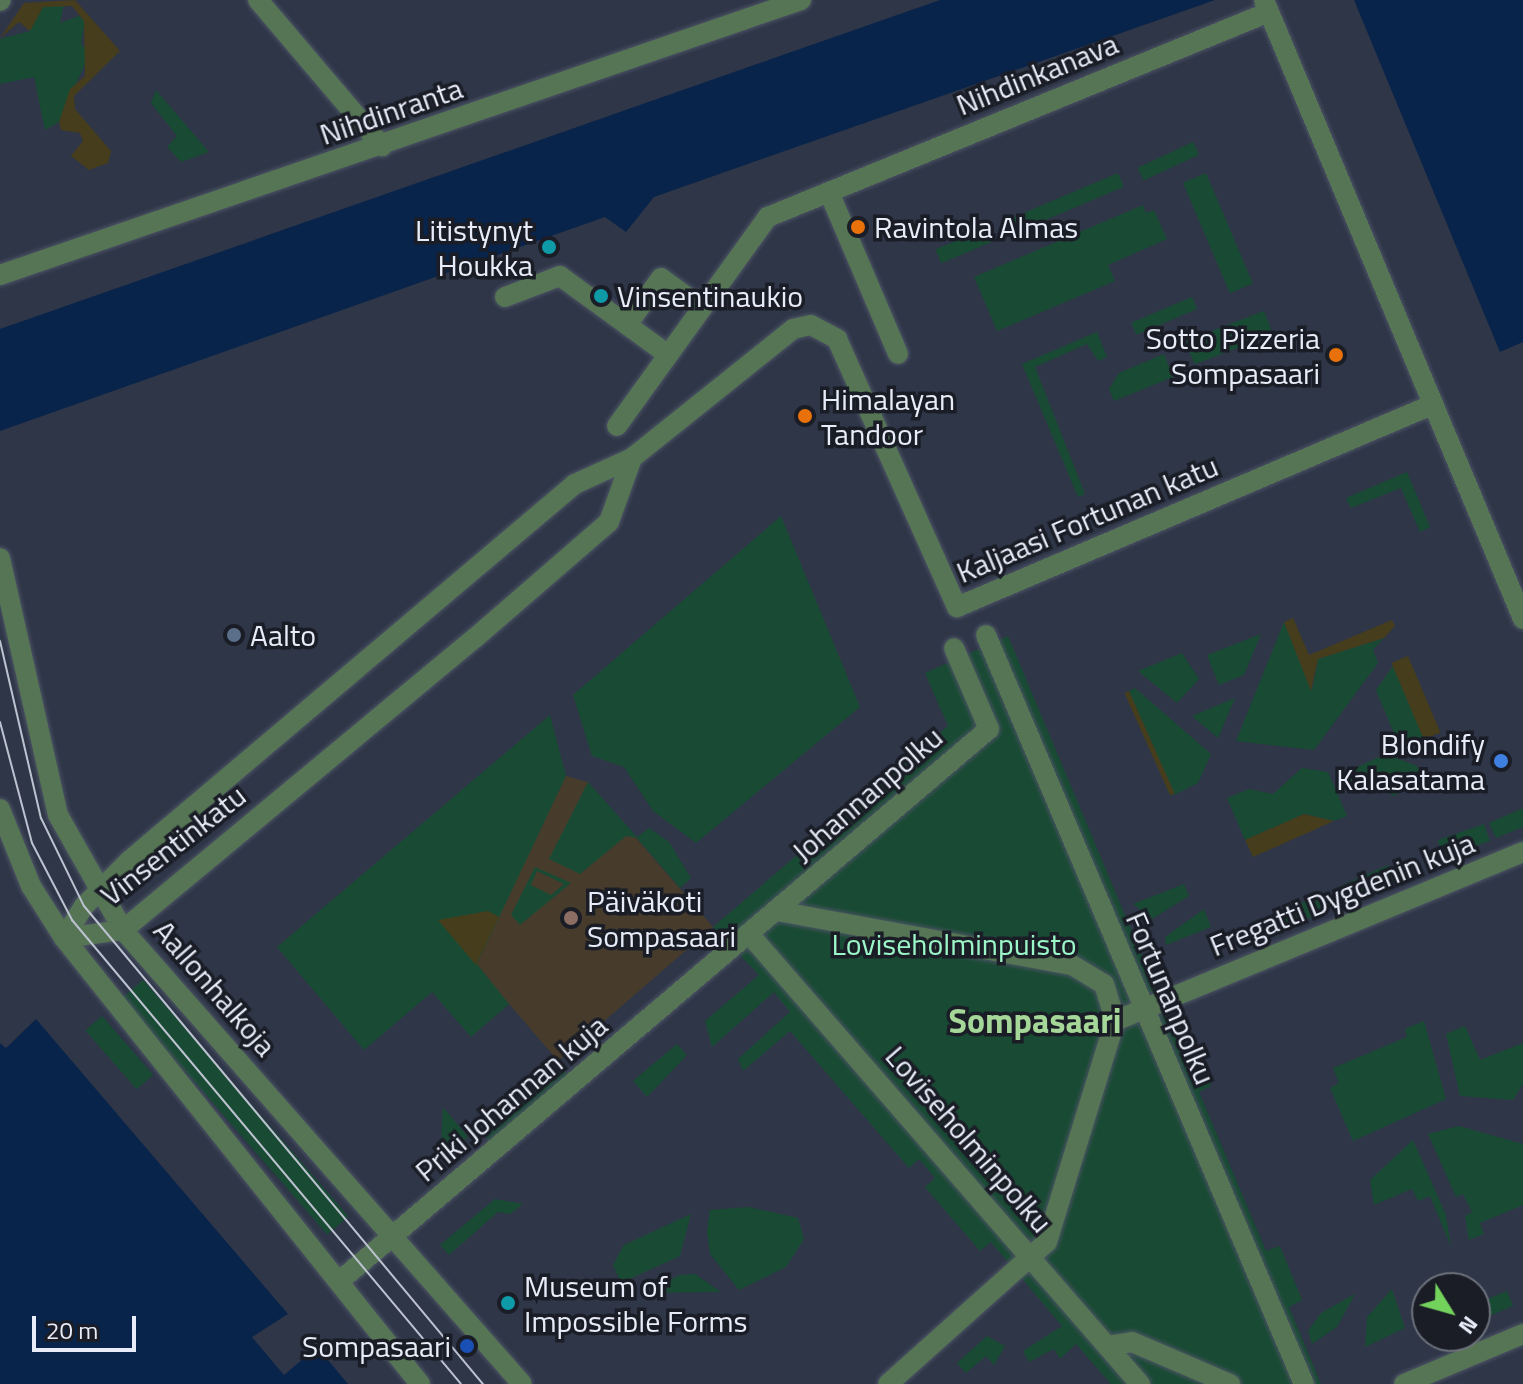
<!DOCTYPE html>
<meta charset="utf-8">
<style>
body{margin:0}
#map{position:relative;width:1523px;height:1384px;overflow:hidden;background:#2e3648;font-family:"Titillium Web",sans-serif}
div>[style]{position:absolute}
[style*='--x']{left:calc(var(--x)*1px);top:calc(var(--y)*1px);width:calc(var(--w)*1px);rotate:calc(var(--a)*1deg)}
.education>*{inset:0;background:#473c2c}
.green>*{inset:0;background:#194b34;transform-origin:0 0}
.sand>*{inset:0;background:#463d1d;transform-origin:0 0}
.water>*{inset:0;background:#09244a}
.roads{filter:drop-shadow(0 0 2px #4c5364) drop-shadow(0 0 2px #4c5364)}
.minor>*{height:20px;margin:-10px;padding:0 10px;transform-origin:10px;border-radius:10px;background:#557554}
.tram>*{height:2px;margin:-1px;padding:0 1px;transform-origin:1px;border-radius:1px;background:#bcc2cf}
.dots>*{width:22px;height:22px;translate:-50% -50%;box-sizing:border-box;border:4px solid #1a1d26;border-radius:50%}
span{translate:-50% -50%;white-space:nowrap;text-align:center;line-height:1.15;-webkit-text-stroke:7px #1a1d26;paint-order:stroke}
.street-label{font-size:30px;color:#e7ecf8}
.poi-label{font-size:30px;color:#e7ecf8}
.left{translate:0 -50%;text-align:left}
.right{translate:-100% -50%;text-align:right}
.park-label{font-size:30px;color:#9bf6c7}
.quarter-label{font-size:34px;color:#a5d799;font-weight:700}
.north{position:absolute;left:1411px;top:1272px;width:80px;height:80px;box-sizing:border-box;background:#1a1d26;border:2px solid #6c707a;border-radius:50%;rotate:127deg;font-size:22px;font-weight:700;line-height:32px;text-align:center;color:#e7ecf8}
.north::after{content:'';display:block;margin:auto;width:28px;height:36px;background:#73d25c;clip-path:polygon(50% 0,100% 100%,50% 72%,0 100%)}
.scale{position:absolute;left:32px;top:1316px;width:104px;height:36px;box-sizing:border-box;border:4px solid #e7ecf8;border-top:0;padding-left:10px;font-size:24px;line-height:28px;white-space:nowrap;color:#e7ecf8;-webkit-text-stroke:6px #1a1d26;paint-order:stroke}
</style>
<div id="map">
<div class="education">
<div style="clip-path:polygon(566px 776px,588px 782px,713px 927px,558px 1061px,420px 900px)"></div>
</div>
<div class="green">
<div style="clip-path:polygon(64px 4px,60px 23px,79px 16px,85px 21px,81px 43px,89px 55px,59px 122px,45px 130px,34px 77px,0 84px,0 39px,30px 31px,43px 7px)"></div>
<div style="clip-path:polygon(156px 90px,209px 152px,181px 162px,167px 147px,177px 136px,151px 103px)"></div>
<div style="left:1193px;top:142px;width:14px;height:61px;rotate:65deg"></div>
<div style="left:1118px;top:173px;width:15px;height:120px;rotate:67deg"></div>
<div style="left:1206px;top:173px;width:120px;height:25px;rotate:67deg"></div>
<div style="clip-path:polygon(1143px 205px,1146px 213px,1154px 210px,1167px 239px,1108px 265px,1115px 281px,997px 331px,974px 277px)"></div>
<div style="left:986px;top:228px;width:15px;height:55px;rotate:67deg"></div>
<div style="left:1192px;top:297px;width:13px;height:66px;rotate:67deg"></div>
<div style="left:1264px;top:311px;width:25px;height:84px;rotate:69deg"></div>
<div style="clip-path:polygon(1097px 332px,1107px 357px,1098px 361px,1087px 344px,1035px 367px,1085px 494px,1078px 497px,1022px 364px)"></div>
<div style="clip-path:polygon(1164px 354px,1173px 377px,1114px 401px,1109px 389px,1119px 373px)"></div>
<div style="clip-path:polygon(1407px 472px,1430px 527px,1420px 532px,1401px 488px,1351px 508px,1346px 498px)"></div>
<div style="clip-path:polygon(781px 516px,860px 707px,696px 843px,653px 811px,624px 767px,592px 756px,573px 695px)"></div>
<div style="clip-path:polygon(1284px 622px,1312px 691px,1318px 659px,1384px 638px,1373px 650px,1378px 663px,1314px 750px,1236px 741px)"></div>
<div style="clip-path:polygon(1261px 634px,1244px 675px,1219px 685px,1207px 655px)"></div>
<div style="clip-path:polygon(1008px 636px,1182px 1051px,1195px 1046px,1211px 1086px,1199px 1092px,1266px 1251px,1280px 1246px,1302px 1300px,1289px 1307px,1321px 1384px,1111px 1384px,1076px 1344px,1060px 1359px,1054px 1349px,1029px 1362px,1023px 1351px,1062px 1326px,991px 1242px,980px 1251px,925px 1187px,935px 1178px,919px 1159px,909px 1168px,790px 1031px,743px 1071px,738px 1059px,790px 1012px,774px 992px,712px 1047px,705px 1021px,759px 975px,713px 927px,948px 726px,925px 673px)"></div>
<div style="clip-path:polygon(1182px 653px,1199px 679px,1177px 703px,1138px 671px)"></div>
<div style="clip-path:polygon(1393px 666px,1425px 740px,1414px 745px,1396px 738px,1376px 690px)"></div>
<div style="clip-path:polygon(1135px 688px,1211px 754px,1198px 783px,1174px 795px,1129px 691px)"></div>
<div style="clip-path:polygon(1235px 698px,1218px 738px,1192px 716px)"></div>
<div style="clip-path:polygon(550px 715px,566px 776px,477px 964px,509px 1004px,471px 1037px,432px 992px,364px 1050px,277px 947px)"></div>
<div style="clip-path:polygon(1386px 754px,1417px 766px,1421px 775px,1410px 781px,1413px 788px,1392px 796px,1383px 777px,1353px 790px,1346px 772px)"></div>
<div style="clip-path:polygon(1302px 768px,1328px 772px,1347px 816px,1334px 821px,1304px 814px,1245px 840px,1227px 798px,1249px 789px,1273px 794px)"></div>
<div style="clip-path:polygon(588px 782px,637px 837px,649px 828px,669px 842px,691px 878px,680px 888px,637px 838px,626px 836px,580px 874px,549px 859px)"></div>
<div style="clip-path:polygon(1523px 808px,1523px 827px,1496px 838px,1489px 823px)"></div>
<div style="left:1484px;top:824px;width:18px;height:49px;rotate:71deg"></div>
<div style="left:1388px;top:865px;width:17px;height:55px;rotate:66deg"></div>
<div style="clip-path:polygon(evenodd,535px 867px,571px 883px,520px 925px,511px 915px,535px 867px,537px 871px,564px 884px,551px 895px,531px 885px,537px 871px)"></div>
<div style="clip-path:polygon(1184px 884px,1189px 896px,1152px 919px,1133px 904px)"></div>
<div style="left:1325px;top:892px;width:17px;height:56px;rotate:65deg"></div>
<div style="clip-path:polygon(1204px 909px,1211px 927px,1166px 945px,1165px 937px)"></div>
<div style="left:143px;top:980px;width:313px;height:28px;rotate:49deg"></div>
<div style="left:102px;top:1016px;width:78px;height:22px;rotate:49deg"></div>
<div style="clip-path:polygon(1424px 1021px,1446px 1099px,1353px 1141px,1330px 1088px,1339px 1083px,1333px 1068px,1407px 1037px,1405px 1029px)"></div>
<div style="clip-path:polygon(1465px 1026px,1480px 1060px,1523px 1043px,1523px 1084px,1513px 1100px,1460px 1096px,1446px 1034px)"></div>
<div style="clip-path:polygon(677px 1044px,687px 1055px,647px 1097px,633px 1081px)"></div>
<div style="left:563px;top:1069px;width:8px;height:103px;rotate:50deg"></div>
<div style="clip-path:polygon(443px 1107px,468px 1137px,440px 1160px)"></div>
<div style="clip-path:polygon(1459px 1126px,1523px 1144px,1523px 1205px,1480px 1223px,1484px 1234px,1469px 1240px,1465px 1216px,1472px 1212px,1463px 1194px,1456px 1197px,1428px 1134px)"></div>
<div style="clip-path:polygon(1413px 1140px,1446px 1215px,1451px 1247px,1430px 1196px,1418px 1201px,1412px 1189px,1374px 1205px,1370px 1180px)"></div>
<div style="clip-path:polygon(495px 1199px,523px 1204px,510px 1214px,498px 1212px,449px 1255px,440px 1245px)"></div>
<div style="clip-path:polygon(748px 1207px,798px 1218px,804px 1239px,786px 1267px,739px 1290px,710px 1254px,707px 1231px,710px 1210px)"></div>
<div style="clip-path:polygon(691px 1214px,680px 1256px,621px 1283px,613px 1265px,624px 1245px)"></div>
<div style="clip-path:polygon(695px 1274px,721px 1292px,644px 1293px,680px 1275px)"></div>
<div style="clip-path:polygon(1392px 1289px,1405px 1328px,1365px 1347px,1367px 1317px)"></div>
<div style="clip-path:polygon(1507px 1291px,1513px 1306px,1475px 1322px,1475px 1304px)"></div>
<div style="clip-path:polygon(1355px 1294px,1337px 1327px,1312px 1344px,1308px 1331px,1321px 1313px)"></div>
<div style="clip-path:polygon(987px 1336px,1005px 1346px,994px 1365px,986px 1356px,966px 1373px,957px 1363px)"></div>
</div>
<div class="sand">
<div style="clip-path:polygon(75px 0,120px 51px,74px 96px,75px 109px,111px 151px,108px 163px,89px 170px,71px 156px,83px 141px,80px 133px,61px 130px,59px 122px,70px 89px,85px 76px,84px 21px,72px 6px,43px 7px,30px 31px,19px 22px,0 38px,24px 3px)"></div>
<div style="clip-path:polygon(1293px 618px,1309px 655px,1392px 620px,1395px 626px,1384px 638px,1318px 659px,1311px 691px,1284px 622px)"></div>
<div style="left:1408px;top:656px;width:83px;height:18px;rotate:67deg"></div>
<div style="left:1129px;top:691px;width:112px;height:5px;rotate:66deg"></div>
<div style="clip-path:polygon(1304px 814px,1334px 821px,1253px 857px,1245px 840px)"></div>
<div style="clip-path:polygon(488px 911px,499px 917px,476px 965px,438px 920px)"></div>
</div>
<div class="water">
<div style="clip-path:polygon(940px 0,1215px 0,654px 197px,626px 232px,605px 217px,0 431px,0 329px)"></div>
<div style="clip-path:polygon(1354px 0,1523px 0,1523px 342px,1500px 352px)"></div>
<div style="clip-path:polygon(36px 1019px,288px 1314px,252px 1337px,284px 1375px,317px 1347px,348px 1384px,0 1384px,0 1043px,6px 1048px)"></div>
</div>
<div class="roads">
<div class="minor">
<div style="--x:258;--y:0;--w:192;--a:49.7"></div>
<div style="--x:1264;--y:0;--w:671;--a:67.29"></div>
<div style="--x:0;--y:1;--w:1;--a:-45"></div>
<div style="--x:829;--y:192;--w:176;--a:66.9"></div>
<div style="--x:0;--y:275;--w:847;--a:-18.95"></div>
<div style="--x:505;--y:297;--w:59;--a:-20.9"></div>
<div style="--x:560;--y:276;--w:132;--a:36.1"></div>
<div style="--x:627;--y:325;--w:58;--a:-54.1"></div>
<div style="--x:661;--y:278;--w:49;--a:35.9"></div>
<div style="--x:617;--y:426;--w:258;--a:-54.2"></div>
<div style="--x:768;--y:217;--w:541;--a:-22.25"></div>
<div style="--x:0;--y:558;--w:263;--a:77.3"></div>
<div style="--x:58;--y:815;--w:132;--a:60.5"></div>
<div style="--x:123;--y:930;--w:604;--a:48.69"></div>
<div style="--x:986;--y:635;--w:814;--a:67"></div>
<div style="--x:0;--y:809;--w:83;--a:68.1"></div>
<div style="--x:31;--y:886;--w:62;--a:57.6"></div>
<div style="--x:64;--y:938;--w:571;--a:51.4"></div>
<div style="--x:777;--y:911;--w:300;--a:10.4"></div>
<div style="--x:1072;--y:965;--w:37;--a:31"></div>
<div style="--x:1104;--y:984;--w:39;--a:73"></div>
<div style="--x:750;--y:935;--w:595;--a:49.02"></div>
<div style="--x:64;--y:938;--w:38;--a:-58"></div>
<div style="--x:84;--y:906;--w:64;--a:-45"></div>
<div style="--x:129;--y:861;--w:584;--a:-40.21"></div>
<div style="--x:575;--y:484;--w:63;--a:-24.5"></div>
<div style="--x:632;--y:458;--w:206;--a:-38.7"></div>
<div style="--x:793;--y:329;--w:18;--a:-13"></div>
<div style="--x:811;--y:325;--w:30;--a:28"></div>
<div style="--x:837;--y:339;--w:294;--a:65.9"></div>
<div style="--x:957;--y:607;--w:518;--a:-23.05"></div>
<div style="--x:64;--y:938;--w:60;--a:-7.7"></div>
<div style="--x:123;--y:930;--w:457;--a:-39.7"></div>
<div style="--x:475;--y:638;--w:177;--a:-40.9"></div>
<div style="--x:609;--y:522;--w:68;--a:-70.2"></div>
<div style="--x:342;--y:1279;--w:849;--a:-40.37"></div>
<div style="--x:989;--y:729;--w:88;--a:-113.4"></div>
<div style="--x:1108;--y:1346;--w:24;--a:-9"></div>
<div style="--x:1132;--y:1342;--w:107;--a:23.2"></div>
<div style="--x:888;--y:1384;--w:213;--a:-41.8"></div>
<div style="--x:1047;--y:1242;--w:231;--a:-72.9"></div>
<div style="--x:1115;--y:1021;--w:442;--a:-22.5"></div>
<div style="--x:1404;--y:1384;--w:129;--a:-22.8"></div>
</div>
</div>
<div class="tram">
<div style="--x:0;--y:641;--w:182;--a:77"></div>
<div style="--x:41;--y:818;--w:98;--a:64"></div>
<div style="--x:84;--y:906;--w:623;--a:50.15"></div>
<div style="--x:0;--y:722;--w:125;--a:75.2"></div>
<div style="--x:32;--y:843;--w:87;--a:62.5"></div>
<div style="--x:72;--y:920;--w:605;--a:50.02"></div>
</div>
<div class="dots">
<div style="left:858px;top:227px;background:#e8710a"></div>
<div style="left:549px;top:247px;background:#0f9aa8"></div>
<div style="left:601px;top:296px;background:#0f9aa8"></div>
<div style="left:1336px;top:355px;background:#e8710a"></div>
<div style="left:805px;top:416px;background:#e8710a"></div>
<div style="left:234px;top:635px;background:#5c6f8a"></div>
<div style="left:1501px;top:761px;background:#3f7fe0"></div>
<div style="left:571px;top:918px;background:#8d6e63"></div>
<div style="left:508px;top:1303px;background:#0f9aa8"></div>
<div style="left:467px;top:1346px;background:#1a4fb4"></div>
</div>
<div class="street-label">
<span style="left:1037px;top:74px;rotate:-22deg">Nihdinkanava</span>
<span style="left:391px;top:111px;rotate:-19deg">Nihdinranta</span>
<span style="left:1087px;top:519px;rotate:-23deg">Kaljaasi Fortunan katu</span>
<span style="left:867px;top:794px;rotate:-41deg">Johannanpolku</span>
<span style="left:173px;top:845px;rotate:-38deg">Vinsentinkatu</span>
<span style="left:1342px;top:894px;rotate:-22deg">Fregatti Dygdenin kuja</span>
<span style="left:215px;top:988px;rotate:49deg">Aallonhalkoja</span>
<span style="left:1171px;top:998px;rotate:67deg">Fortunanpolku</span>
<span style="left:511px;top:1098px;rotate:-40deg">Priki Johannan kuja</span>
<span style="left:969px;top:1139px;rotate:49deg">Loviseholminpolku</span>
</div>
<div class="poi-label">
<span class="left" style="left:874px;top:227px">Ravintola Almas</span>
<span class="right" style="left:533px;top:247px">Litistynyt<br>Houkka</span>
<span class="left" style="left:617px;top:296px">Vinsentinaukio</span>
<span class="right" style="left:1320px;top:355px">Sotto Pizzeria<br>Sompasaari</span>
<span class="left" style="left:821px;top:416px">Himalayan<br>Tandoor</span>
<span class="left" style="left:250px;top:635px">Aalto</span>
<span class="right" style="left:1485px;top:761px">Blondify<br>Kalasatama</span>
<span class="left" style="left:587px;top:918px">Päiväkoti<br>Sompasaari</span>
<span class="left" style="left:524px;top:1303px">Museum of<br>Impossible Forms</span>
<span class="right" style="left:451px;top:1346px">Sompasaari</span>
</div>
<div class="park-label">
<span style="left:954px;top:944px">Loviseholminpuisto</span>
</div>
<div class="quarter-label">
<span style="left:1035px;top:1021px">Sompasaari</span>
</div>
<div class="north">N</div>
<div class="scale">20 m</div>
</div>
